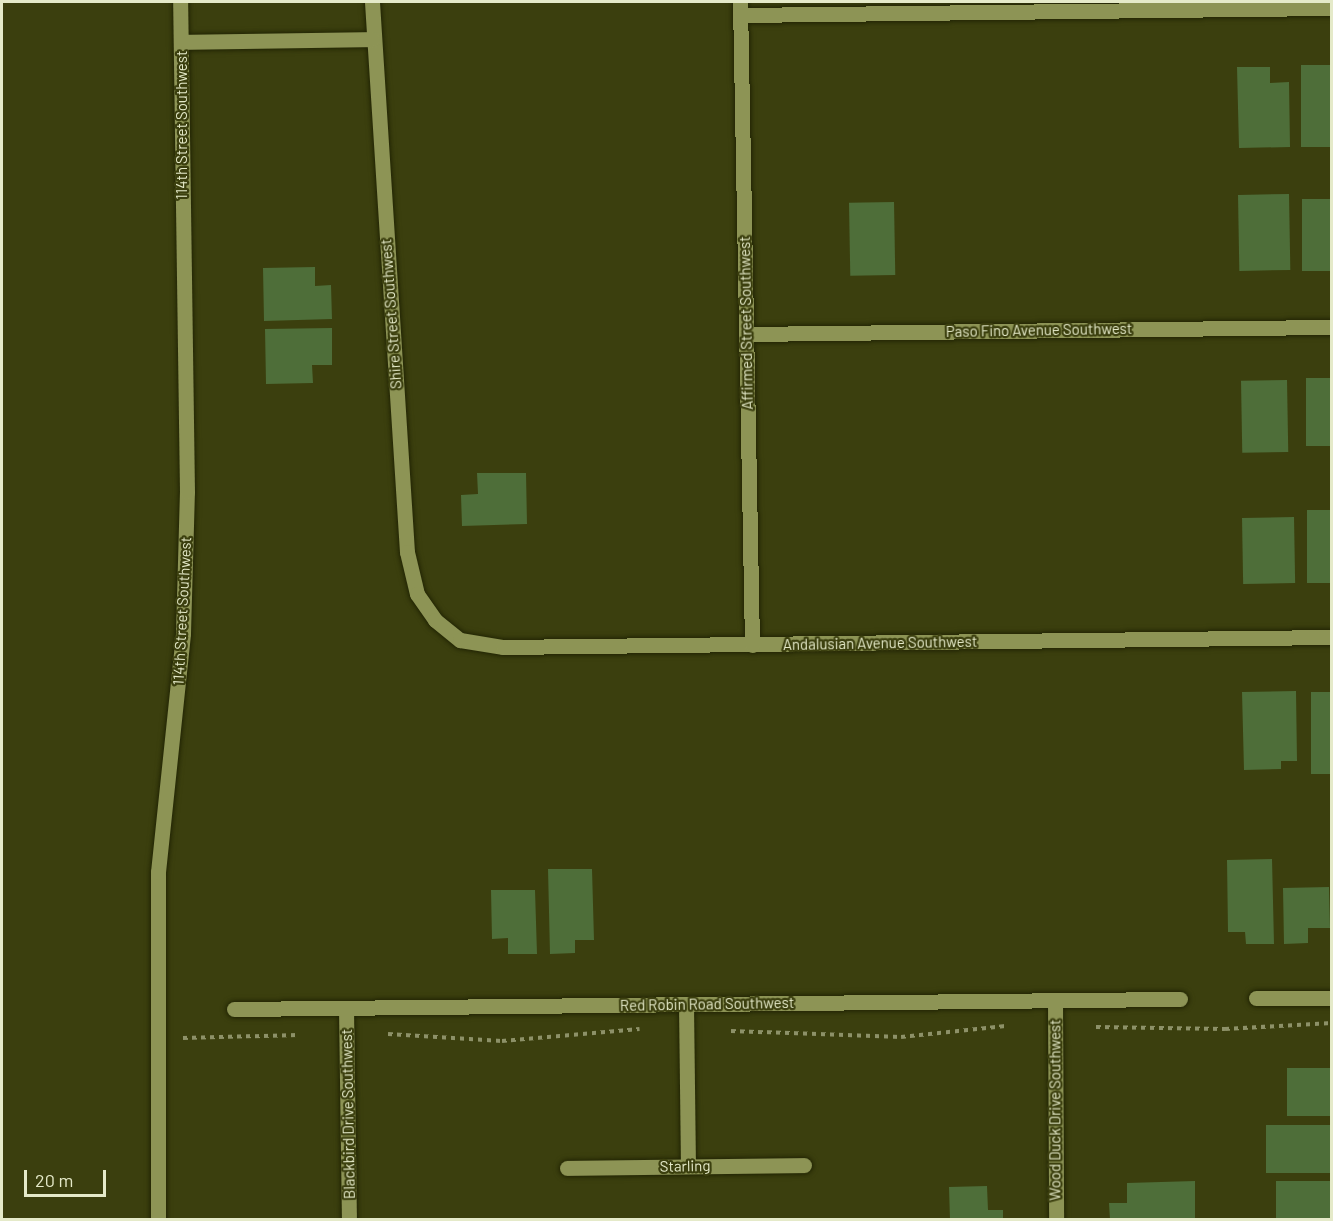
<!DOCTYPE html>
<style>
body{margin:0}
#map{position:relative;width:1333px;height:1221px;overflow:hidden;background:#3b3f0e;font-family:Barlow,sans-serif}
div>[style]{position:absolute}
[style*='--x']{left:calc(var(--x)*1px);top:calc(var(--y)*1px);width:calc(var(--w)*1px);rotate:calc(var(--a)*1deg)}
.building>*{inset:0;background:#4e6e39;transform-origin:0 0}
.path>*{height:4px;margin-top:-2px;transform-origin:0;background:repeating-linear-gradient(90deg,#8d9168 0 4.5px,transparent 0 9px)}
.roads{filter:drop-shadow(0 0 2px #222504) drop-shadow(0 0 2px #222504)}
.minor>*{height:15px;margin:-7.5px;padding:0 7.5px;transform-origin:7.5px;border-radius:7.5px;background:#8d9455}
span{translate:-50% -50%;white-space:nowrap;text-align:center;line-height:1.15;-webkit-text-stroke:4.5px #3b3f0e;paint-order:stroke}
.street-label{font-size:15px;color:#e5eac9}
.frame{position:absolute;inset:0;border:3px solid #e5eac9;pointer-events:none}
.scale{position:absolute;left:24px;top:1170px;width:82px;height:27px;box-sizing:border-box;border:3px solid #e5eac9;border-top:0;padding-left:8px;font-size:18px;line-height:21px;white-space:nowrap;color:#e5eac9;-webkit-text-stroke:4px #3b3f0e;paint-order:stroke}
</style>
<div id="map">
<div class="building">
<div style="left:1301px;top:65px;width:31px;height:82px"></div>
<div style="clip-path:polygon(1237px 67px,1270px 67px,1270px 83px,1289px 82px,1290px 147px,1239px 148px)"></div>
<div style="left:1289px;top:194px;width:76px;height:51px;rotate:89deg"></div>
<div style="left:1302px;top:199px;width:30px;height:72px"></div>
<div style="left:894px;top:202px;width:73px;height:45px;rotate:89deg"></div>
<div style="clip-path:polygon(315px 267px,315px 286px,331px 285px,332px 319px,264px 321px,263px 268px)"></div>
<div style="clip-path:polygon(332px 328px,332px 365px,312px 365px,313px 383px,266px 384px,265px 329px)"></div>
<div style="left:1332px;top:378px;width:68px;height:26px;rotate:90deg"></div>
<div style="left:1287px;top:380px;width:72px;height:46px;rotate:89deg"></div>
<div style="clip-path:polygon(477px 473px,526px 473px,527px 524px,462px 526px,461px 495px,478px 494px)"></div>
<div style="left:1332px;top:510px;width:73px;height:25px;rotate:90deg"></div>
<div style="left:1294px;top:517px;width:66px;height:52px;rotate:89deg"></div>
<div style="clip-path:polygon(1296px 691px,1297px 761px,1281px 761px,1281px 769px,1244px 770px,1242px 692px)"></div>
<div style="left:1332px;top:692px;width:82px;height:21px;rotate:90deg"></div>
<div style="clip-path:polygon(1272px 859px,1274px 944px,1246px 944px,1245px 932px,1228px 932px,1227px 860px)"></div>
<div style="clip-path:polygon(548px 869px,592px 869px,594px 940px,575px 940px,575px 953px,550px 954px)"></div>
<div style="clip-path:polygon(1329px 887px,1330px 928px,1308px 928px,1308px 943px,1284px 944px,1283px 888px)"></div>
<div style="clip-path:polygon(491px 890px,535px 890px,537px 954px,508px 954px,508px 938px,492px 939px)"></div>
<div style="left:1332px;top:1068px;width:48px;height:45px;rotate:90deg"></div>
<div style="left:1332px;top:1125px;width:48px;height:66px;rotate:90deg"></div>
<div style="clip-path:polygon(1195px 1181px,1195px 1220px,1110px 1220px,1109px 1203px,1127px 1203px,1127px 1183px)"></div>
<div style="left:1332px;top:1181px;width:39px;height:56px;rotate:90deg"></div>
<div style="clip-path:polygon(987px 1186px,988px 1210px,1003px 1210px,1003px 1220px,950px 1220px,949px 1187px)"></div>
</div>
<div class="path">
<div style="--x:1096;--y:1027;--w:129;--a:0.9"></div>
<div style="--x:1225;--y:1029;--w:107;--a:-3.2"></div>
<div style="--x:731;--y:1031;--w:170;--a:2"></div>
<div style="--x:901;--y:1037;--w:105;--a:-6"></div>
<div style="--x:388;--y:1034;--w:114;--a:3.5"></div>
<div style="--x:502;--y:1041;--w:138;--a:-5"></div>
<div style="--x:183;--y:1038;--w:115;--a:-1.5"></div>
</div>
<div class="roads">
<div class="minor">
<div style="--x:372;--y:2;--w:551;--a:86.36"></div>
<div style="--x:407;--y:552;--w:43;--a:76.6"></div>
<div style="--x:417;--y:594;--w:32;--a:55"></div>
<div style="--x:435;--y:620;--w:32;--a:39"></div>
<div style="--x:460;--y:640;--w:44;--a:9.2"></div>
<div style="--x:503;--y:647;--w:829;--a:-0.69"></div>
<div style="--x:740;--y:2;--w:643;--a:88.93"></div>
<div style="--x:740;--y:15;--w:592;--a:-0.68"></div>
<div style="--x:181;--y:42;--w:191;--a:-0.9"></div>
<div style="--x:747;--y:334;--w:585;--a:-0.69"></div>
<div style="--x:1256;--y:998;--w:76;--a:0"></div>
<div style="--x:1055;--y:1001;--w:219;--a:89.7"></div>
<div style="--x:686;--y:1004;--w:162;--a:89.3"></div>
<div style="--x:346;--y:1008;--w:212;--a:89.2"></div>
<div style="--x:234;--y:1009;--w:946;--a:-0.61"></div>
<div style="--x:567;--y:1168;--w:237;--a:-0.7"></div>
<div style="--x:158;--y:1220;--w:348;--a:-90"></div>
<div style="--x:158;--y:872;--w:240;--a:-84"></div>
<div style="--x:183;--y:633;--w:141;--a:-88.4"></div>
<div style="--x:187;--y:492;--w:490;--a:-90.8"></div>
</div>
</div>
<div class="street-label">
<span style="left:182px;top:125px;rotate:-90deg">114th Street Southwest</span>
<span style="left:391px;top:314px;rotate:-94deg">Shire Street Southwest</span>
<span style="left:746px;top:323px;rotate:-91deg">Affirmed Street Southwest</span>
<span style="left:1039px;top:330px;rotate:-1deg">Paso Fino Avenue Southwest</span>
<span style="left:182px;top:611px;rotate:-87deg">114th Street Southwest</span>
<span style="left:880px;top:643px;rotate:-1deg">Andalusian Avenue Southwest</span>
<span style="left:707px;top:1004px;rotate:-1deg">Red Robin Road Southwest</span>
<span style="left:1055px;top:1110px;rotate:-90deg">Wood Duck Drive Southwest</span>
<span style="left:348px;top:1114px;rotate:-91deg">Blackbird Drive Southwest</span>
<span style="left:685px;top:1166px;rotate:-1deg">Starling</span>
</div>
<div class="frame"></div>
<div class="scale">20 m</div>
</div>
